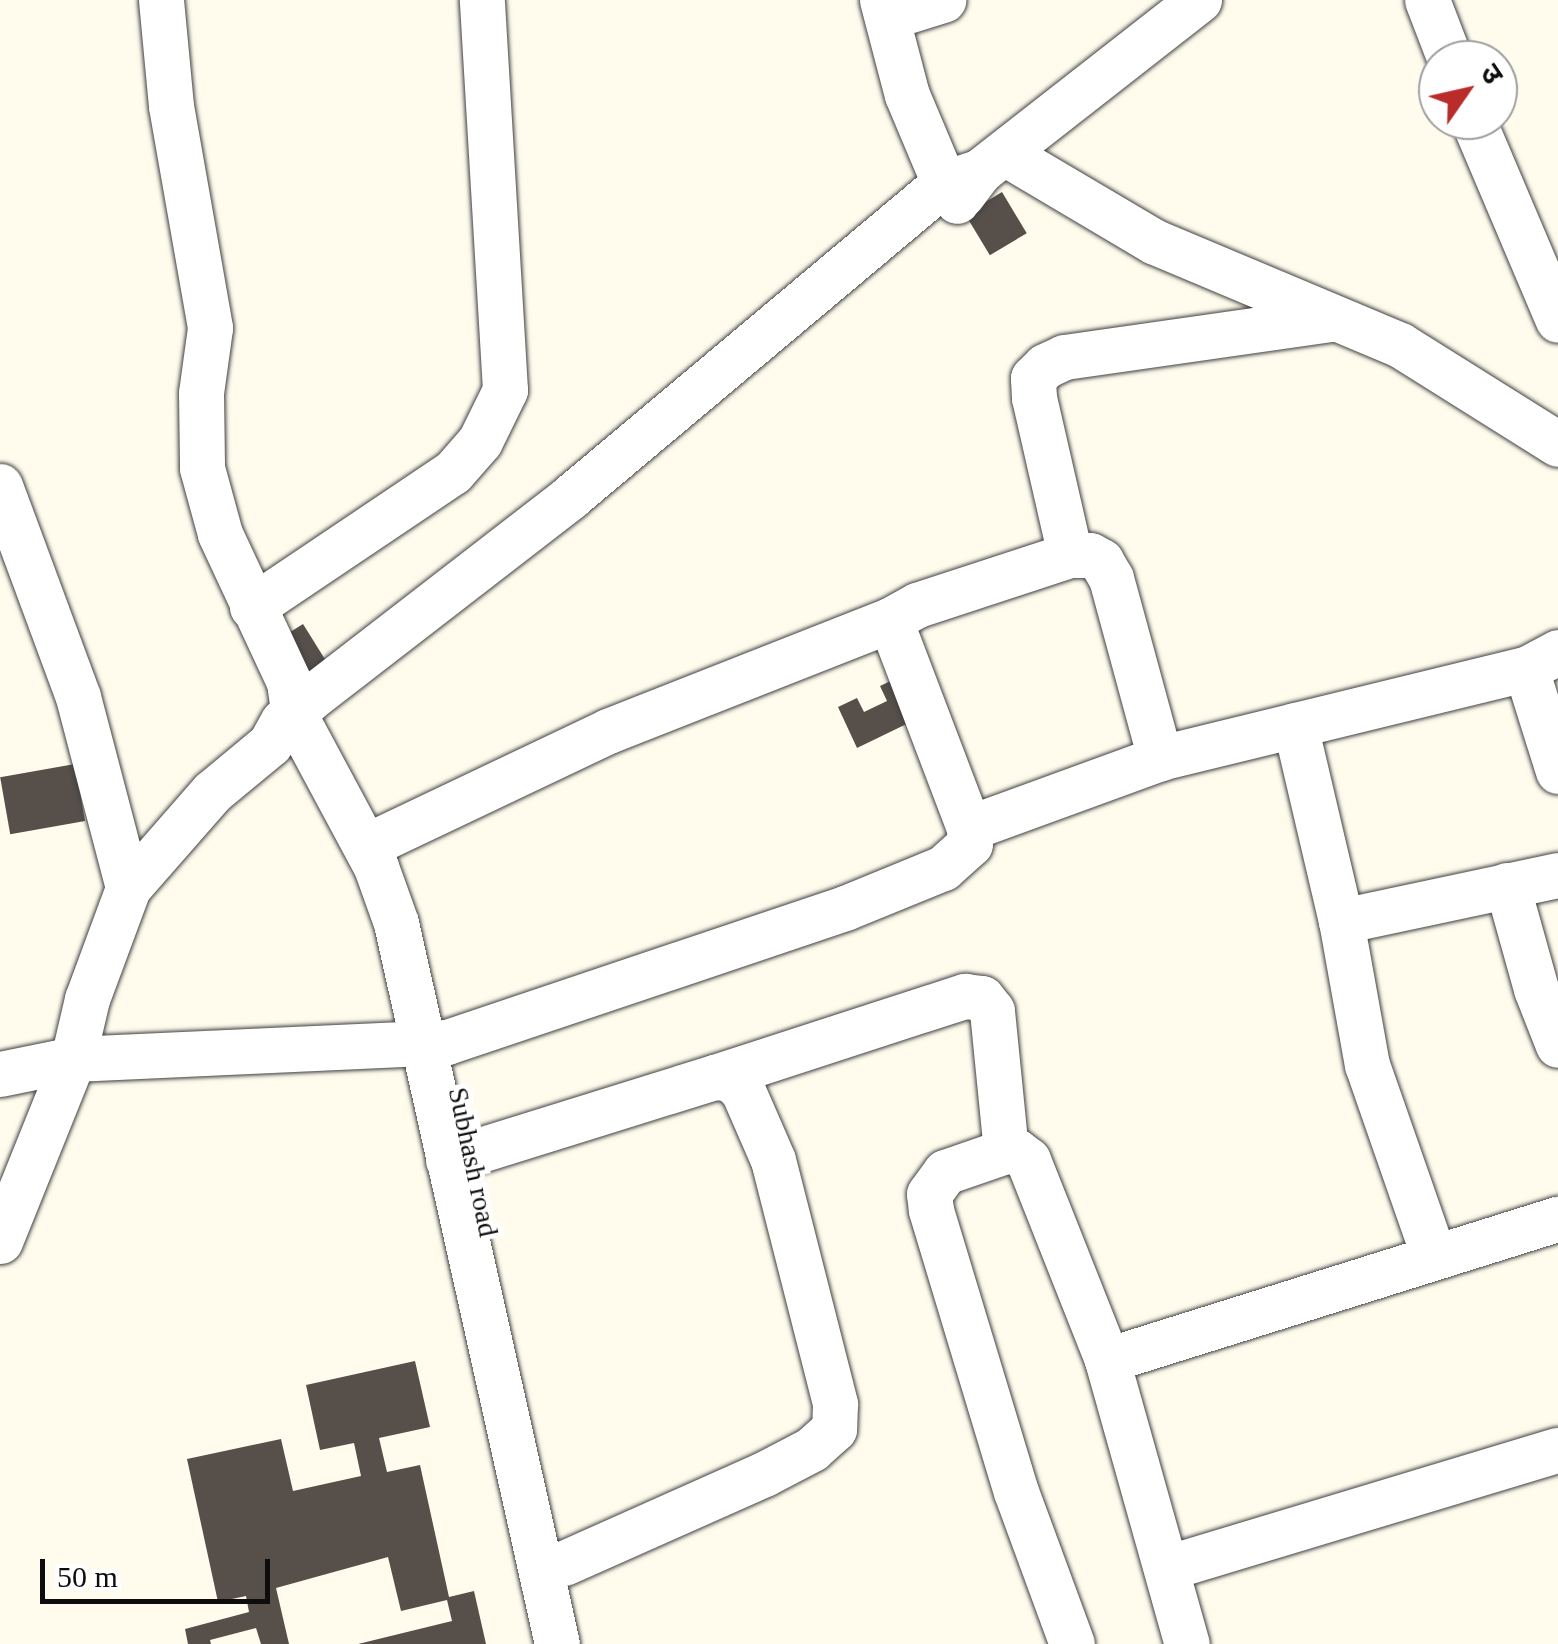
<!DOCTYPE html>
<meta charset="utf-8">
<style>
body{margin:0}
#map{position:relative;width:1558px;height:1644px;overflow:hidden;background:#fffcee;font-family:"Times New Roman","Noto Sans Devanagari",serif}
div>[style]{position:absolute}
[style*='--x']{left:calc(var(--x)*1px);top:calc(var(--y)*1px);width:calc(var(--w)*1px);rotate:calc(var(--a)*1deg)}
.building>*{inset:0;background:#564f4a;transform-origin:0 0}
.roads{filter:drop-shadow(0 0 2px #404040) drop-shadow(0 0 2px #404040)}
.minor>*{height:45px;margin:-22.5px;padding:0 22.5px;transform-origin:22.5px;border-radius:22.5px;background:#fff}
span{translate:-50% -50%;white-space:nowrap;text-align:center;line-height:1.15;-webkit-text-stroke:10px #fff;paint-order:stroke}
.street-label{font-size:28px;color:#0d0d0d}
.north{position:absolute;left:1418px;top:40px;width:100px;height:100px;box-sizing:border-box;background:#fff;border:2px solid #9e9e9e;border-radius:50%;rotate:56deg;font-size:28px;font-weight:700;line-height:40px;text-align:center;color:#0d0d0d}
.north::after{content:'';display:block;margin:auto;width:35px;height:45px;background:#ba2c29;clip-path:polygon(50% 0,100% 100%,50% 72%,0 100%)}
.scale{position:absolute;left:40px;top:1559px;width:230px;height:45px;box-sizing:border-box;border:5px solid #0d0d0d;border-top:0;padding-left:12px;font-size:30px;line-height:35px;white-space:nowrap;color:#0d0d0d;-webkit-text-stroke:8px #fff;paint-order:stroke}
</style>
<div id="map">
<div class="building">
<div style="left:1002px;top:192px;width:48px;height:43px;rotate:59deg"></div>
<div style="left:303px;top:624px;width:55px;height:32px;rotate:58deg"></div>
<div style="clip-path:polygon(901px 676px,921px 717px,857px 748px,838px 707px,857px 698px,864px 712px,887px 701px,880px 686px)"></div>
<div style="left:75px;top:764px;width:58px;height:76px;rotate:80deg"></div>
<div style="clip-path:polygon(415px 1361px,430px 1427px,379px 1438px,387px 1472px,420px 1465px,449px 1597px,474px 1591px,486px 1644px,358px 1644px,452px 1621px,447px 1600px,401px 1611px,388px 1557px,276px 1588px,289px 1644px,261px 1644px,256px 1628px,210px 1640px,211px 1644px,188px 1644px,185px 1629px,249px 1612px,246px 1596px,218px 1602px,187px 1459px,281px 1439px,293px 1491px,361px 1476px,354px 1443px,320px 1450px,306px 1385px)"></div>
</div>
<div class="roads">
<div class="minor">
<div style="--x:161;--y:0;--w:106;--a:84.6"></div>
<div style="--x:171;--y:106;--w:225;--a:80"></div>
<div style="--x:210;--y:328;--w:66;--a:97.9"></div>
<div style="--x:201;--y:393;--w:75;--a:89.2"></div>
<div style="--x:202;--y:468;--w:68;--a:74.7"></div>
<div style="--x:220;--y:534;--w:163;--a:65"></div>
<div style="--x:289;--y:682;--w:30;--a:82"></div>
<div style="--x:293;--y:712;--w:176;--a:61.8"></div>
<div style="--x:376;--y:867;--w:59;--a:70.3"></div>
<div style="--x:396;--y:923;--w:739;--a:77.41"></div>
<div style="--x:882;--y:0;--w:98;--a:75.3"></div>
<div style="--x:907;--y:95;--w:95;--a:67.2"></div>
<div style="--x:944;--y:183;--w:22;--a:54"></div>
<div style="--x:1427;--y:0;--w:64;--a:69"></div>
<div style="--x:888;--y:17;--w:58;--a:-17.2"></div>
<div style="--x:1473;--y:120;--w:217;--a:67"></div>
<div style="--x:1006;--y:154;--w:173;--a:30.6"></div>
<div style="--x:1155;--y:242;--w:266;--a:22.8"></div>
<div style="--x:1400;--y:345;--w:186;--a:32.1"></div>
<div style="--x:962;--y:195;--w:30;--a:-53"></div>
<div style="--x:980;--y:171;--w:278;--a:-38"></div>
<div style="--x:0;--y:486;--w:225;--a:69.7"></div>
<div style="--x:78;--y:697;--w:197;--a:75.3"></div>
<div style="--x:1070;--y:555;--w:161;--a:-102.9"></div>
<div style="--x:1034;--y:398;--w:20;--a:-93"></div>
<div style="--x:1033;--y:378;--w:17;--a:-45"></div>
<div style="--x:1045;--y:366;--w:21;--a:-25"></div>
<div style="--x:1064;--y:357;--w:270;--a:-8.1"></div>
<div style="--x:252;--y:607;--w:242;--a:-33.9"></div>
<div style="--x:453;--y:472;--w:41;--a:-48.9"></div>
<div style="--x:480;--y:441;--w:57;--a:-63.9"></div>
<div style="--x:505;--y:390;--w:391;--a:-93.4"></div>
<div style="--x:1526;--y:669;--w:107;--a:72.6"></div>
<div style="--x:1295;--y:725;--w:201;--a:76.8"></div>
<div style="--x:969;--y:828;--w:203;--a:-20.1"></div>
<div style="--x:1160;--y:758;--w:377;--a:-13.7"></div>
<div style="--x:1526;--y:669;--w:36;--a:-28"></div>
<div style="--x:366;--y:846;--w:268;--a:-25.4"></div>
<div style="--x:608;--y:731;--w:303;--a:-21.5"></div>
<div style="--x:890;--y:620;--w:31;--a:-29"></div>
<div style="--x:917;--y:605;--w:161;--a:-18.1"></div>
<div style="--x:1070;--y:555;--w:20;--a:0"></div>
<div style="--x:1090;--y:555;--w:13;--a:29"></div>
<div style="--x:1101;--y:561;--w:20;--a:60"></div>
<div style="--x:1111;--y:578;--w:187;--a:74.8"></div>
<div style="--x:1507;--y:885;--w:108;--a:74.4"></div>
<div style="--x:1536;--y:989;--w:60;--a:68.6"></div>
<div style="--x:0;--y:1074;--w:75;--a:-11.6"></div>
<div style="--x:73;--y:1059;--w:374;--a:-2.6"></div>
<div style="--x:447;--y:1042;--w:420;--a:-18.6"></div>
<div style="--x:845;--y:908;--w:106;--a:-22.2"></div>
<div style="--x:943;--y:868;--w:36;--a:-42"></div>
<div style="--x:970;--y:844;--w:16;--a:-94"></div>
<div style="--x:969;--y:828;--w:222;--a:-110.8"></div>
<div style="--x:715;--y:1077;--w:263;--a:-18"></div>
<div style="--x:965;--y:996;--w:17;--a:7"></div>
<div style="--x:982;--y:998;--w:16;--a:52"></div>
<div style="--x:992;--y:1011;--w:141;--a:84.3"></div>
<div style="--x:448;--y:1160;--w:280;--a:-17.3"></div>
<div style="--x:715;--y:1077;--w:16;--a:7"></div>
<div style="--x:731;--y:1079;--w:17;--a:45"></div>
<div style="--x:743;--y:1091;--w:75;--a:66.5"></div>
<div style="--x:773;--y:1160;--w:252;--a:75.7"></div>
<div style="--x:835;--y:1404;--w:25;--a:92"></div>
<div style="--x:834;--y:1429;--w:30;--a:138"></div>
<div style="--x:812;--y:1449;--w:54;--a:152.5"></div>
<div style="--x:764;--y:1474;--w:219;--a:156"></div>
<div style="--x:0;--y:1241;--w:196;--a:-68.1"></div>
<div style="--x:73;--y:1059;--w:62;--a:-76.9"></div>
<div style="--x:87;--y:999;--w:118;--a:-69.7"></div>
<div style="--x:128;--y:888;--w:128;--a:-48.8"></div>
<div style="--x:212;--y:792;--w:75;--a:-39.6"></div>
<div style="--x:270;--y:744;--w:26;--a:-61"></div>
<div style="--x:283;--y:721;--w:34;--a:-40"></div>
<div style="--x:309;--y:699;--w:330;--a:-37.7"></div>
<div style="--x:570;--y:497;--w:488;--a:-40"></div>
<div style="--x:944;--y:183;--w:38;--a:-18"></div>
<div style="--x:1434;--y:1257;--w:203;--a:-109.2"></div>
<div style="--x:1367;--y:1065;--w:146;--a:-100.2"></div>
<div style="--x:1341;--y:921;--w:222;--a:-12"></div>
<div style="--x:1107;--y:1360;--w:473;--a:-17.4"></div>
<div style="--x:1166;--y:1568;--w:409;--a:-16.8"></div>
<div style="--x:1072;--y:1644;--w:162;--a:-110.2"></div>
<div style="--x:1016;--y:1492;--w:295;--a:-106.8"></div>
<div style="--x:931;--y:1210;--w:16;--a:-97"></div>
<div style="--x:929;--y:1194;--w:27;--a:-54"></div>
<div style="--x:945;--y:1172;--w:65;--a:-19"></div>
<div style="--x:1006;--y:1151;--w:10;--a:0"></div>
<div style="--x:1016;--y:1151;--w:15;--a:37"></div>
<div style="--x:1028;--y:1160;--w:215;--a:68.4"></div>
<div style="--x:1107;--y:1360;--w:295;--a:74.3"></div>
</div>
</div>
<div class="street-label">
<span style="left:473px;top:1162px;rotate:78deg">Subhash road</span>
</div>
<div class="north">उ</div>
<div class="scale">50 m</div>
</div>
